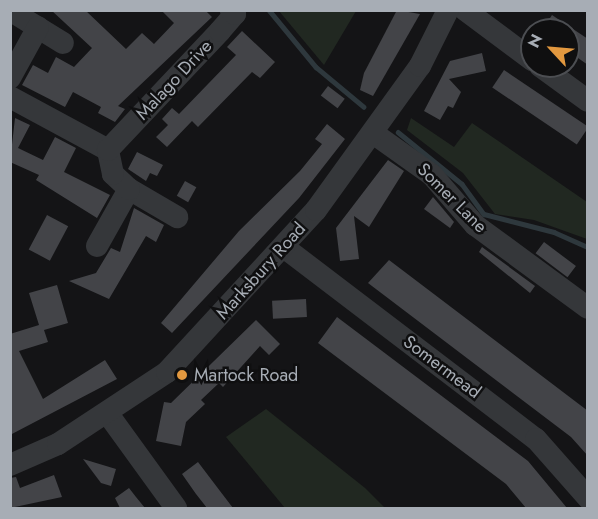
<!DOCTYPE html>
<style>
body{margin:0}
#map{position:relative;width:598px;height:519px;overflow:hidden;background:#141416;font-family:Jost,sans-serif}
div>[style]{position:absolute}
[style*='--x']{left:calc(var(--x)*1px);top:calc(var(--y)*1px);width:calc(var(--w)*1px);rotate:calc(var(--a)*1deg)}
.green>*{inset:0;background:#212821}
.stream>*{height:4.5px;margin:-2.25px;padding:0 2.25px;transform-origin:2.25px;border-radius:2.25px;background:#2e383d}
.building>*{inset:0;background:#434448;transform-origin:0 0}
.minor>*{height:22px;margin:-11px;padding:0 11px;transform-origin:11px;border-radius:11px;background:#35373a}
.dots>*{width:16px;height:16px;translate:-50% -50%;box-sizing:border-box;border:3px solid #0f0f10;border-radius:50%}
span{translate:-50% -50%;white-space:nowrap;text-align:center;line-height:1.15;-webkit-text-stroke:5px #0f0f10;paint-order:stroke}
.street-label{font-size:18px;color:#a7adb5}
.poi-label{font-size:18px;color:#a7adb5}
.left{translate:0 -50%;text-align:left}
.frame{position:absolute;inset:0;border:12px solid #a7adb5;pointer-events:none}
.north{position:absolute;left:520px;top:18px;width:60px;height:60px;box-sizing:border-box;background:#0f0f10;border:2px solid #4c4e52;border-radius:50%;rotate:296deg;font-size:16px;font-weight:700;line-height:24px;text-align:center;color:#a7adb5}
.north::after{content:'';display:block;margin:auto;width:21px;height:27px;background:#e2983f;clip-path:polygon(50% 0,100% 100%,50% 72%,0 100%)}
</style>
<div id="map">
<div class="green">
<div style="clip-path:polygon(279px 11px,356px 11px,324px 65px)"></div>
<div style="clip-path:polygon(411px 118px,454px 147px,472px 123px,587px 202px,587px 239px,534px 220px,495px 214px,463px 173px,407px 130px)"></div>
<div style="clip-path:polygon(266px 409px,365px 488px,385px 508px,285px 508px,226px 437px)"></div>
</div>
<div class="stream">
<div style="--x:269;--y:10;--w:74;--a:50.5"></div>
<div style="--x:316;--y:67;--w:62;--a:39.8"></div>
<div style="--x:398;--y:132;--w:82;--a:39.1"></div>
<div style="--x:462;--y:184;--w:37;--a:54"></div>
<div style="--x:484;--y:214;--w:72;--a:14.4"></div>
<div style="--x:554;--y:232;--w:37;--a:24"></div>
</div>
<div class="building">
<div style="clip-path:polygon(51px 10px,85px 10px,126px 49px,142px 33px,154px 44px,174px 23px,161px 10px,205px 10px,212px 17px,118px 106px,125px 109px,115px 122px,98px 113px,101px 107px,73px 92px,65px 107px,22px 85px,33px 65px,48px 73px,56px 57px,74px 67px,92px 48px)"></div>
<div style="clip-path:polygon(397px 10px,420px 14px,373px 96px,360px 90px,364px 73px)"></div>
<div style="clip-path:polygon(552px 15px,588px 39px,588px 65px,568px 51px,568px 30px,542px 30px)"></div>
<div style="clip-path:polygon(242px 31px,275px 62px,260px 78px,252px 72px,198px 127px,192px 121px,167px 147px,156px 137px,168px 125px,162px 119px,172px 108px,179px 114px,236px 55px,227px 47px)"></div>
<div style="clip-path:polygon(482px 53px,486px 71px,449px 79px,461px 92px,453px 108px,448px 106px,440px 120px,424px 111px,450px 61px)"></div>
<div style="left:504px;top:70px;width:102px;height:21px;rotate:34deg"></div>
<div style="left:328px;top:86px;width:21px;height:12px;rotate:37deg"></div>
<div style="clip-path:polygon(15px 118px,30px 125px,18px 148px,43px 160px,55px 137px,76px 148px,64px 172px,110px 195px,97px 218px,36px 180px,39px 175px,10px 162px)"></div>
<div style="clip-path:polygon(327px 124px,345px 139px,299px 198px,172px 333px,161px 323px,239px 231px,300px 171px,322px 144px,315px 139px)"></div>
<div style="clip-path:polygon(137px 152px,163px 165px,157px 176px,150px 173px,146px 181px,128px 169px)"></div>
<div style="clip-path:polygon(388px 160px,404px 171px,369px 227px,354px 216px,359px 259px,340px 261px,336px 228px)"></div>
<div style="left:185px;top:181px;width:13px;height:17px;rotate:29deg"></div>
<div style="clip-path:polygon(433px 197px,454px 222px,450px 228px,424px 209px)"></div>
<div style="clip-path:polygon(134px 208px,164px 225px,156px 242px,146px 236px,109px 299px,69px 281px,96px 273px,111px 248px,120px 252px)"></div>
<div style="left:47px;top:215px;width:24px;height:39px;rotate:28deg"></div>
<div style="left:544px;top:242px;width:40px;height:14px;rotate:37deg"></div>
<div style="clip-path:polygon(482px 247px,535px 286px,530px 293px,479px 252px)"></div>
<div style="clip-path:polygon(389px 260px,588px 411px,588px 456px,571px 437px,368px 283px)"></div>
<div style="clip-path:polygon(57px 285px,68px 323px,44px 330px,48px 342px,19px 351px,43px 399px,105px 360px,117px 379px,10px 435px,10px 334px,39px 325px,29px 293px)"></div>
<div style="left:306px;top:299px;width:18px;height:34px;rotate:87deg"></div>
<div style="clip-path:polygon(337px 317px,528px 461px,567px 508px,526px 508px,506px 484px,318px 343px)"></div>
<div style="clip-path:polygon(256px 320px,280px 344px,269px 355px,260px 346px,223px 387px,219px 383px,201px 400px,205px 404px,186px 422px,181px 446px,156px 441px,164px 402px,171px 403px)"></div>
<div style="clip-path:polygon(83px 459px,116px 469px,111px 486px,101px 483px)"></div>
<div style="clip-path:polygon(198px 462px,220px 491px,233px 508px,207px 508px,196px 494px,182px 474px)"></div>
<div style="clip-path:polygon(54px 475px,62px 497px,10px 508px,10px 478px,16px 477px,20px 488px)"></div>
<div style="clip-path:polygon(129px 488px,136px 497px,145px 508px,120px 508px,115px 498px)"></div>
</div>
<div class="minor">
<div style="--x:465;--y:10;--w:84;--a:36.7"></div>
<div style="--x:16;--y:14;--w:55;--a:31.7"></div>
<div style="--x:540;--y:66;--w:59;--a:36.1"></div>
<div style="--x:10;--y:78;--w:58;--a:-61.2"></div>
<div style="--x:10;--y:97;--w:111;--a:28.4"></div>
<div style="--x:373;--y:133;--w:72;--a:35.4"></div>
<div style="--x:432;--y:175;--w:66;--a:49.3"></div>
<div style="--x:475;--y:225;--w:140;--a:36.3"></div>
<div style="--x:129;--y:189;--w:56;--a:30.3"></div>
<div style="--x:97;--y:246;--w:65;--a:-60.7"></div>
<div style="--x:129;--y:189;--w:22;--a:-137"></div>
<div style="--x:113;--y:174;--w:25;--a:-102"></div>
<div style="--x:108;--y:150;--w:163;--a:-46.7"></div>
<div style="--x:220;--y:31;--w:23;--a:-49"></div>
<div style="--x:235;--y:14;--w:6;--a:-135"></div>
<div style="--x:285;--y:248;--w:315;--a:37.3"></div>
<div style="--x:536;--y:439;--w:79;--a:48.6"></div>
<div style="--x:108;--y:414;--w:116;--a:54.1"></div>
<div style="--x:10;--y:465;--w:52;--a:-23.6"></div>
<div style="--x:58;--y:444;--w:131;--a:-33.4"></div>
<div style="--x:167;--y:372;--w:220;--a:-47.4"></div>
<div style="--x:316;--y:210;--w:178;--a:-54.2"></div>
<div style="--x:420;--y:66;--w:63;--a:-63.4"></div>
</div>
<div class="dots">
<div style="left:182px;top:375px;background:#e2983f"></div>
</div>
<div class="street-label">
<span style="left:174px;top:80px;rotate:-47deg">Malago Drive</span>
<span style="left:452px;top:198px;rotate:45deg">Somer Lane</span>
<span style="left:261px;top:271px;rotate:-48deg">Marksbury Road</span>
<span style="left:442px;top:367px;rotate:37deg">Somermead</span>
</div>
<div class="poi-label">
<span class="left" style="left:194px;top:375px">Martock Road</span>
</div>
<div class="frame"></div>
<div class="north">N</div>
</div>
